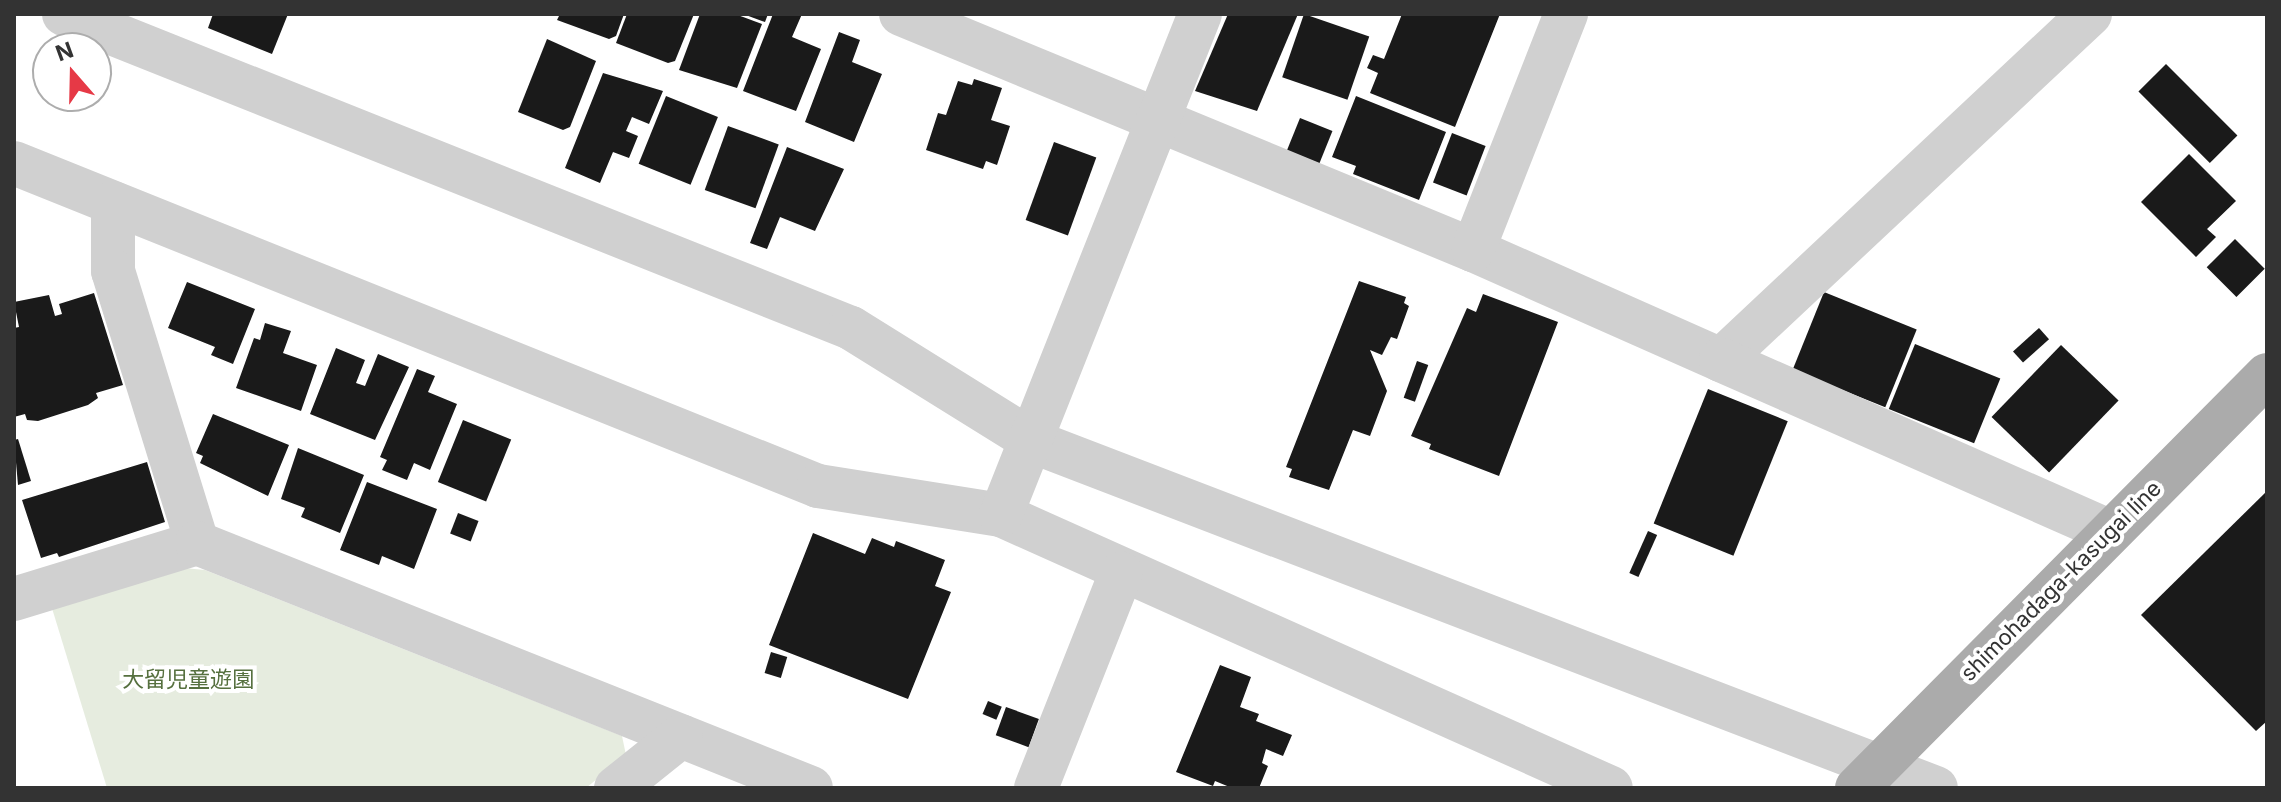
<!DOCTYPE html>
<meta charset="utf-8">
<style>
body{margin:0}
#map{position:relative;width:2281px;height:802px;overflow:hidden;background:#fff;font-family:Inter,"Noto Sans JP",sans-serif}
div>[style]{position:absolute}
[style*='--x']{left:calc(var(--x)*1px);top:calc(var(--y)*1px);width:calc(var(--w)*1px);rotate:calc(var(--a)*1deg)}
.green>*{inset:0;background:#e6ecdf}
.building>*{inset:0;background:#1a1a1a;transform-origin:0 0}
.minor>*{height:44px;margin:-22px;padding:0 22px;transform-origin:22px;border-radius:22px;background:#d0d0d0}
.major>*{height:44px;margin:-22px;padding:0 22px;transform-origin:22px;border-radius:22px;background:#ababab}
span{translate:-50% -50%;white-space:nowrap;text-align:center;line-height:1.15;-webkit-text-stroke:8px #fff;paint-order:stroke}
.street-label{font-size:22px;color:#333}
.park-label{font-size:22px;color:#56703f}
.frame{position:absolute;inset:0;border:16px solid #333;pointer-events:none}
.north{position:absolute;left:32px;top:32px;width:80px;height:80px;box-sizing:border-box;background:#fff;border:2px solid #adadad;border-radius:50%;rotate:340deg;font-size:22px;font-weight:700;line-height:32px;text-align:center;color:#333}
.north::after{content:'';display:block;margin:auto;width:28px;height:36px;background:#e63946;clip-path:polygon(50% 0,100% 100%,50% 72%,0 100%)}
</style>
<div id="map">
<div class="green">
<div style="clip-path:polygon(173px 567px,205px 570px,622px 736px,626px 755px,586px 788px,107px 788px,51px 605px)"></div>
</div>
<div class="building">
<div style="clip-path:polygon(213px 14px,288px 14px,272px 54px,208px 28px)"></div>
<div style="clip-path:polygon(560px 14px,624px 14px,616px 36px,609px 39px,557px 20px)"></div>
<div style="clip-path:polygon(627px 14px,694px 14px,675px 61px,668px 63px,616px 43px)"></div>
<div style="clip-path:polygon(700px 14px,735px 14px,762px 24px,737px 88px,679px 70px)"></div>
<div style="clip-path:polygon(743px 14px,768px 14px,765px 22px)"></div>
<div style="clip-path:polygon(773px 14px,802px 14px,792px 37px,821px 49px,796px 111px,743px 91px)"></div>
<div style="clip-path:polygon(1228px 14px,1298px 14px,1257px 111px,1195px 91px)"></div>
<div style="left:1304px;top:14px;width:69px;height:67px;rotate:19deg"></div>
<div style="clip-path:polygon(1402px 14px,1500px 14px,1455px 127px,1370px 93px,1378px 73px,1367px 68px,1373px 55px,1384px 59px)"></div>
<div style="clip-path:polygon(839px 32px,860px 40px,852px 62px,882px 74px,854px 142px,805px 122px)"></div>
<div style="clip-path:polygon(547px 39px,596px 61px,570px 127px,563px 130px,518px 112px)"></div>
<div style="left:2166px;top:64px;width:101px;height:39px;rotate:45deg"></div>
<div style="clip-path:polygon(603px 73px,663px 91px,649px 124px,632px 117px,626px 131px,638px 136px,629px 158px,613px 152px,600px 183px,565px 168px)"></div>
<div style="clip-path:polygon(974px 79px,1002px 88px,991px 120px,1010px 126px,997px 165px,986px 161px,983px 169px,926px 150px,938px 113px,946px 115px,958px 81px,972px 85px)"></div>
<div style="left:666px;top:96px;width:56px;height:73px;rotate:22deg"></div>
<div style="clip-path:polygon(1356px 96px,1446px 132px,1419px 200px,1353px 174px,1356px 166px,1332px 157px)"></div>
<div style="left:1300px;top:118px;width:35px;height:35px;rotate:22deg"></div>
<div style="left:728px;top:126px;width:54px;height:68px;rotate:20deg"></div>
<div style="left:1452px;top:133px;width:36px;height:53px;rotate:21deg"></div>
<div style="left:1054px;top:142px;width:45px;height:83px;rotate:20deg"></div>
<div style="clip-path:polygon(787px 147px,844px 169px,815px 231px,780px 217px,767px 249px,750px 243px)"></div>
<div style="clip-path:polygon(2189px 154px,2236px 201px,2207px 229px,2216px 237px,2196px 257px,2141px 202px)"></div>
<div style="left:2235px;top:239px;width:42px;height:40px;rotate:45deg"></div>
<div style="clip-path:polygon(1359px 281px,1406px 297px,1404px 303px,1409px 306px,1397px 339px,1391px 337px,1382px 355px,1370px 350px,1387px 391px,1370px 436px,1353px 430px,1329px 490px,1289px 477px,1292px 469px,1286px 467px)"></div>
<div style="clip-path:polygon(187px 282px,255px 309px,233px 364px,211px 355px,215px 347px,168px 328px)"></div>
<div style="left:1824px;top:292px;width:100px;height:84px;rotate:22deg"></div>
<div style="clip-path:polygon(94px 293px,123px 385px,96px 393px,98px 398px,88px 405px,38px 421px,27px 420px,25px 414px,14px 417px,14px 328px,19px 327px,14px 302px,49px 295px,55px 316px,62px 314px,59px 304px)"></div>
<div style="clip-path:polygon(1483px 294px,1558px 322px,1499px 476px,1429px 449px,1431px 444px,1411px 436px,1467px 308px,1476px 312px)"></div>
<div style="clip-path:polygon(265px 323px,291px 331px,283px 353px,317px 365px,301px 411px,236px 388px,254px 338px,260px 340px)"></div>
<div style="left:2039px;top:328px;width:15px;height:35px;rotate:48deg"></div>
<div style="left:1915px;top:344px;width:92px;height:70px;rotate:22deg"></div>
<div style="left:2061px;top:345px;width:80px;height:100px;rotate:44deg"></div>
<div style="clip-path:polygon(336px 348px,365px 360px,356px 383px,365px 386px,378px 354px,409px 367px,375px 440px,310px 414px)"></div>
<div style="left:1417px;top:361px;width:12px;height:39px;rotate:20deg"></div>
<div style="clip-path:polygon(417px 369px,435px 376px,428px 392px,457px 404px,430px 470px,414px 463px,407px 480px,382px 470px,387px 460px,380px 457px)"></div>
<div style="left:1708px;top:389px;width:86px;height:145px;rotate:22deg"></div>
<div style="clip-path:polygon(213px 414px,289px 445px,268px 496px,200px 463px,203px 456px,196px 453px)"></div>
<div style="left:463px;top:420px;width:52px;height:67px;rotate:22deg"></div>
<div style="clip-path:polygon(18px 439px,31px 481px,18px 485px,14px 440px)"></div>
<div style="clip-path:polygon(298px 448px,364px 475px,340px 533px,301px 517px,305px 508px,281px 499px)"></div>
<div style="clip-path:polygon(147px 462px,165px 522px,59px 557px,57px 553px,41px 558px,22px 500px)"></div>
<div style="clip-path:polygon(367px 482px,437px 509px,414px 569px,382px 556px,379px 565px,340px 550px)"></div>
<div style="clip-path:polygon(2267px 491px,2267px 721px,2256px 731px,2141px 615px)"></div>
<div style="left:458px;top:513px;width:22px;height:22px;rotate:21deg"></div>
<div style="left:1648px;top:531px;width:10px;height:46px;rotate:24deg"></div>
<div style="clip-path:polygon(813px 533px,865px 554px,872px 538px,894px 547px,896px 541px,945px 560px,935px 586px,951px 592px,908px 699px,769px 645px)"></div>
<div style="left:771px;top:652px;width:17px;height:22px;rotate:17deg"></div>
<div style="clip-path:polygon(1220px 665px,1251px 677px,1240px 707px,1259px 714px,1256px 721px,1292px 735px,1283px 756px,1266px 749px,1262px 763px,1268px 766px,1259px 788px,1232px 788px,1215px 781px,1213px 786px,1176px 772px)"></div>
<div style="left:988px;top:701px;width:15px;height:14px;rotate:23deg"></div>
<div style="left:1006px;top:707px;width:35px;height:30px;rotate:20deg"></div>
</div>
<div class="minor">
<div style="--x:64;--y:14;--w:847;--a:21.75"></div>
<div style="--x:851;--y:328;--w:216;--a:31.9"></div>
<div style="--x:1034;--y:442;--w:966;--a:20.99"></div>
<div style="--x:901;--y:14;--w:619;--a:22.42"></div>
<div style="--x:1473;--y:250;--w:271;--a:23.9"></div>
<div style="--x:1721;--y:360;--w:506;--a:-43.16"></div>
<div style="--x:14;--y:163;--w:866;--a:21.89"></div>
<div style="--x:818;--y:486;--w:185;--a:9"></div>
<div style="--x:1001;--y:515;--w:668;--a:24.11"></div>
<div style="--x:113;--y:203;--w:68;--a:90"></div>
<div style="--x:113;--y:271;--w:285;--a:72.8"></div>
<div style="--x:1473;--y:250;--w:254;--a:-68.5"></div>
<div style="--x:1721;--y:360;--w:424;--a:23.8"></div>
<div style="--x:1001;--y:515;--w:539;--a:-68.34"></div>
<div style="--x:14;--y:599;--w:191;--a:-17"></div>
<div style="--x:197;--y:543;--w:661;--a:21.75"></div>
<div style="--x:616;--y:788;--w:83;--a:-38.7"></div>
<div style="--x:1036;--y:788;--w:231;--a:-68.4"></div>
</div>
<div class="major">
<div style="--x:1857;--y:788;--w:582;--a:-45.21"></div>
</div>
<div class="street-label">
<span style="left:2061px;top:581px;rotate:-45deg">shimohadaga-kasugai line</span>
</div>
<div class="park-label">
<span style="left:188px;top:680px">大留児童遊園</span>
</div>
<div class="frame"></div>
<div class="north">N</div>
</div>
